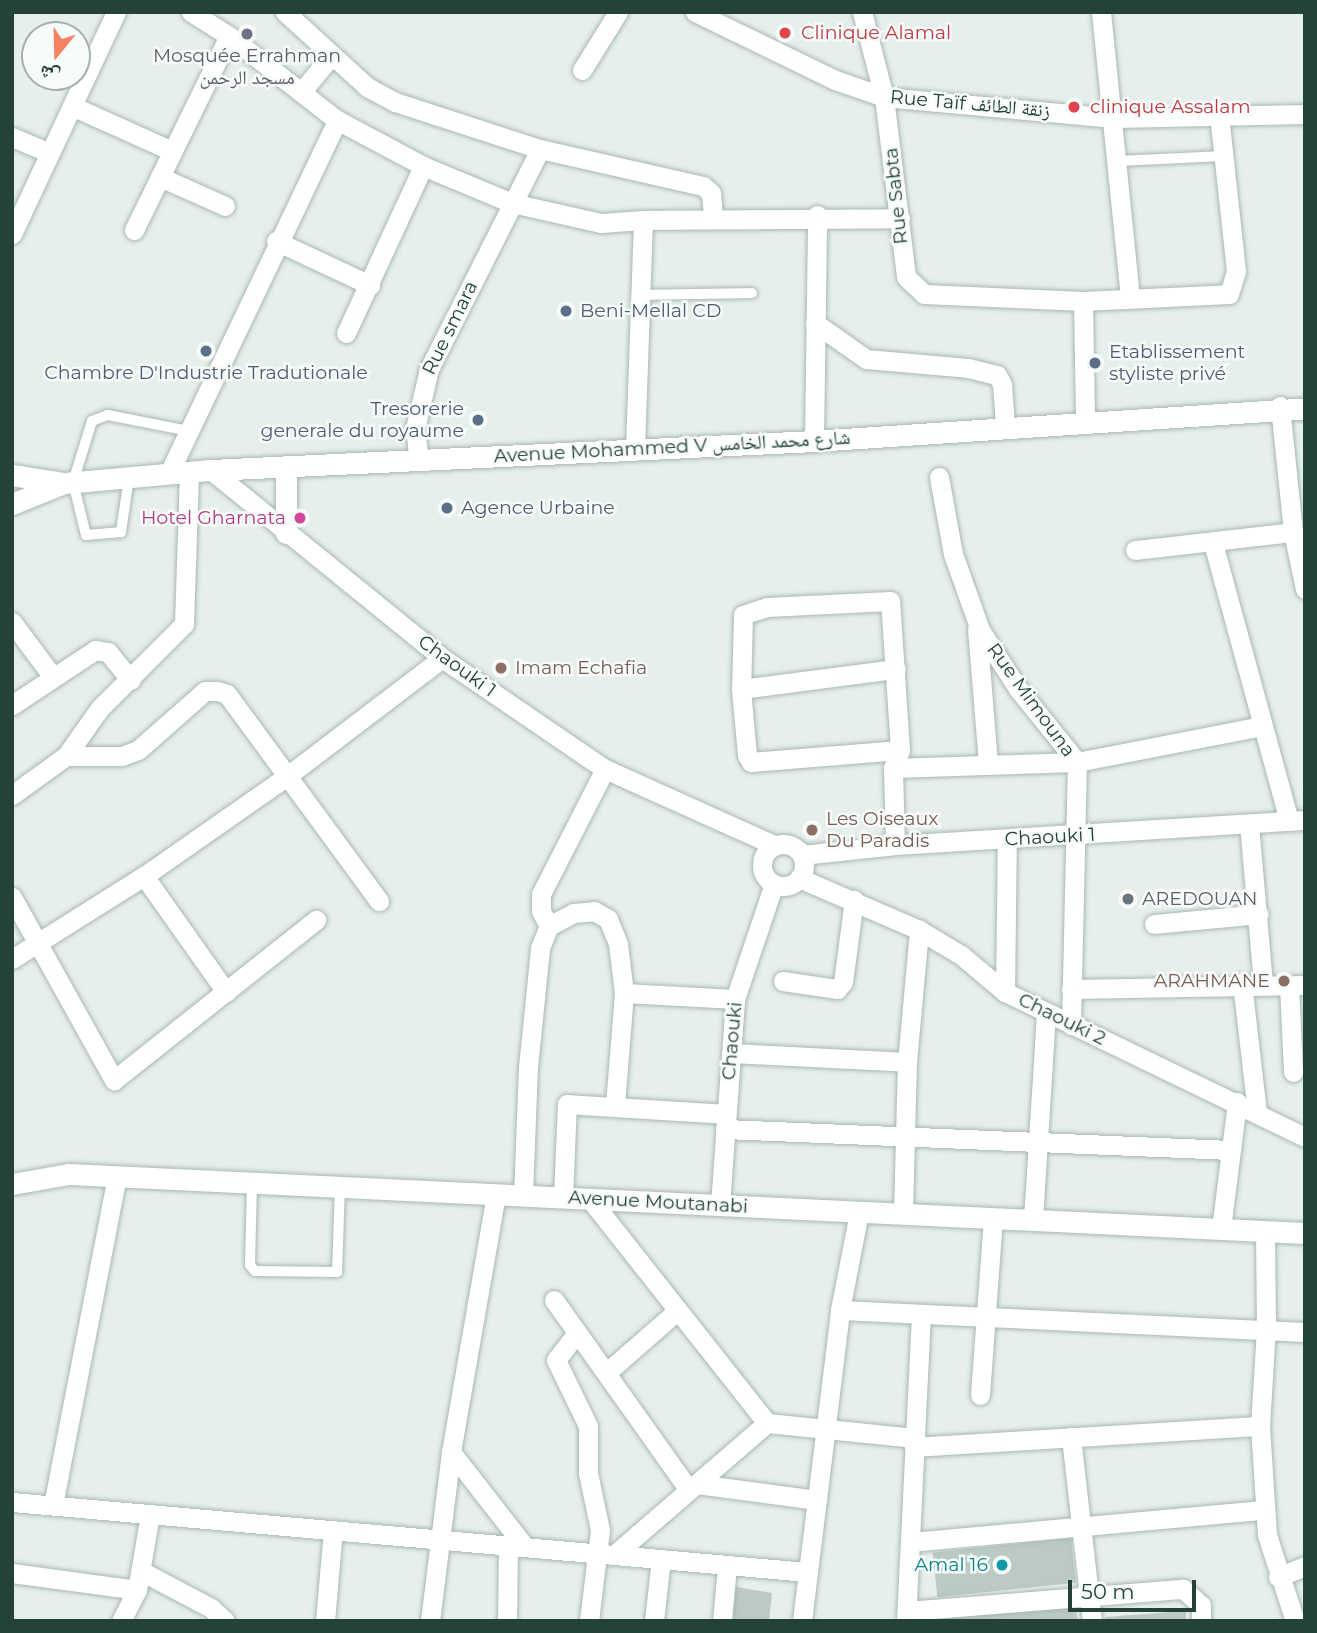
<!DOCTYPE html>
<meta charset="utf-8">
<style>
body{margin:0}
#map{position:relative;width:1317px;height:1633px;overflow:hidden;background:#e6efeb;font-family:Montserrat,"Noto Naskh Arabic",sans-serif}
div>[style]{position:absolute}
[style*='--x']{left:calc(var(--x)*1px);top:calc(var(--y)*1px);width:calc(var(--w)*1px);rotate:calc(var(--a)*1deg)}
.building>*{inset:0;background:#bbcac4;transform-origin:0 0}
.roads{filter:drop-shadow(0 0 2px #a8b8b2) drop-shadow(0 0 2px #a8b8b2)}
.service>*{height:10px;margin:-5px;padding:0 5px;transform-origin:5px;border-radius:5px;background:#fff}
.minor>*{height:19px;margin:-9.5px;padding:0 9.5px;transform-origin:9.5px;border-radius:9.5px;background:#fff}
.minor>.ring{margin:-9.5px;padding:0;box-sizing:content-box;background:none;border:19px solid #fff;border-radius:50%}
.tertiary>*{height:21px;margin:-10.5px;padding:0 10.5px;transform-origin:10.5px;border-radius:10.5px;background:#fff}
.secondary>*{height:21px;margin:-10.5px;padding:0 10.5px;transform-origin:10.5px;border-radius:10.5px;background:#fff}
.dots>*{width:19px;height:19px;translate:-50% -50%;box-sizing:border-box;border:4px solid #f7fbf9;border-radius:50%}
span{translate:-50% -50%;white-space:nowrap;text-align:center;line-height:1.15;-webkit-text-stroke:5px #f7fbf9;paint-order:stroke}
.health-label{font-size:19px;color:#be3a42}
.left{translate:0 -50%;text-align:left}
.worship-label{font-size:19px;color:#5b616d}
.street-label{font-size:19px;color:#24423a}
.service-label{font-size:19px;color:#4e5e75}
.right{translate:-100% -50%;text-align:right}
.hotel-label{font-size:19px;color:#b23c85}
.education-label{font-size:19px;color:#785e54}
.culture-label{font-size:19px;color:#0d838f}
.frame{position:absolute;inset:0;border:14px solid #24423a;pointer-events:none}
.north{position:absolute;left:21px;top:21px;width:70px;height:70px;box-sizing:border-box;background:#f7fbf9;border:2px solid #a3b1ad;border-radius:50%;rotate:199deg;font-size:19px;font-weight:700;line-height:28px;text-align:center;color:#24423a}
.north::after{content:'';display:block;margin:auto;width:24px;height:32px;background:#f4845f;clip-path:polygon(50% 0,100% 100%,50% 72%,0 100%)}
.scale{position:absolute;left:1068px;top:1580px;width:128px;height:32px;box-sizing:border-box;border:4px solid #24423a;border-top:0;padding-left:9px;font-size:21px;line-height:24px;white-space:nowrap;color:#24423a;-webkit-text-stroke:5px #f7fbf9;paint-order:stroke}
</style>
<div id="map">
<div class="building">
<div style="left:1071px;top:1538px;width:45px;height:139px;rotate:84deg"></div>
<div style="clip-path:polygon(731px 1586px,772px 1593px,769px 1621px,728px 1621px)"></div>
<div style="clip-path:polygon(1075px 1605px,1078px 1621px,938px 1621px,938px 1619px)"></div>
<div style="clip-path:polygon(1186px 1611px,1186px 1621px,1105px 1621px,1105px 1617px)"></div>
</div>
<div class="roads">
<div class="service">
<div style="--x:1118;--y:161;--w:106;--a:-2.7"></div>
<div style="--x:640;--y:295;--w:112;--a:-1"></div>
<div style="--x:129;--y:477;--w:56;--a:98.3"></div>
<div style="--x:121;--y:532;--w:35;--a:175"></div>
<div style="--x:86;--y:535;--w:55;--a:-103.8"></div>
<div style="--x:73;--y:482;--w:64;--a:-72.7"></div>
<div style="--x:92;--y:421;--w:17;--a:-21"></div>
<div style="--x:108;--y:415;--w:83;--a:11.2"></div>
<div style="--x:252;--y:1183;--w:82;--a:91.4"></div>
<div style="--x:250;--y:1265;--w:8;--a:50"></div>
<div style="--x:255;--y:1271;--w:82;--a:0.7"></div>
<div style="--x:337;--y:1272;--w:85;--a:-88"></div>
</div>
<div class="minor">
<div style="--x:191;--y:12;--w:45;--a:32.3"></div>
<div style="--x:229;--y:36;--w:137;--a:37.9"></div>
<div style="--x:337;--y:120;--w:98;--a:28.1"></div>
<div style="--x:423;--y:166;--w:96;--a:22.6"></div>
<div style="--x:512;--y:203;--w:91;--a:12.7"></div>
<div style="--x:601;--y:223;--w:42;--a:-4.1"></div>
<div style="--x:643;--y:220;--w:231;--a:92"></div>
<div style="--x:285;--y:12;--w:111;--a:42.4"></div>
<div style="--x:367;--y:87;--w:32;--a:28"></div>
<div style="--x:395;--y:102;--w:152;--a:18"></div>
<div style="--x:540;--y:149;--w:167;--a:12.8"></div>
<div style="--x:703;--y:186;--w:11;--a:41"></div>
<div style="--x:711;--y:193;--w:24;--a:85"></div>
<div style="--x:695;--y:12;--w:156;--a:25.9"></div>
<div style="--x:835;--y:80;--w:52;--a:19.1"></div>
<div style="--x:884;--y:97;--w:231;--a:5.2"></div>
<div style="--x:1114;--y:118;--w:191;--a:-1.2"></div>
<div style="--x:862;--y:12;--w:88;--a:75.5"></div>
<div style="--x:884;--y:97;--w:181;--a:83"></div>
<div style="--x:906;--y:277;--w:25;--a:43"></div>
<div style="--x:924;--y:294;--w:159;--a:2.5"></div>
<div style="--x:1083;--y:301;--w:146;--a:-2.7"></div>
<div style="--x:1229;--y:294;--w:24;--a:-73"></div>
<div style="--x:1236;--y:271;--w:157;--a:-96.2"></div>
<div style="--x:1101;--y:12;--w:288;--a:84.2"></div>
<div style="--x:582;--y:70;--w:68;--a:-58.2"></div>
<div style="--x:301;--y:92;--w:48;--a:-50"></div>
<div style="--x:72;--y:106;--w:110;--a:24.2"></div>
<div style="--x:12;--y:137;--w:41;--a:22.8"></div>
<div style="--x:160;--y:177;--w:71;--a:24"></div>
<div style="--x:643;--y:220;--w:257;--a:-0.4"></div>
<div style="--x:134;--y:230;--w:216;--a:-63.9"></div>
<div style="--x:12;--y:234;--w:245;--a:-64.9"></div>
<div style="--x:276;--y:241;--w:104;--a:25.1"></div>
<div style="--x:1083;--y:301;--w:118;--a:89"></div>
<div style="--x:815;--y:323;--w:62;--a:35.2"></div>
<div style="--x:866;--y:359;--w:102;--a:5"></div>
<div style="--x:968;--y:368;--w:30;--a:14"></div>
<div style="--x:997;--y:375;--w:10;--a:61"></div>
<div style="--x:1002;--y:384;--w:41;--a:85.8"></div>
<div style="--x:346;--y:333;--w:184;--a:-65.2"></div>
<div style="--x:1280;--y:406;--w:127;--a:84.1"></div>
<div style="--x:1293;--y:532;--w:58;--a:78.1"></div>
<div style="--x:814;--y:441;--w:226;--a:-89.2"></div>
<div style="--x:419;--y:461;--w:32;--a:-97"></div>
<div style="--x:415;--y:429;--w:62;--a:-76.9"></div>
<div style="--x:429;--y:369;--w:246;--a:-63.2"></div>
<div style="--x:211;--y:470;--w:298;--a:39.1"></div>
<div style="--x:442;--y:658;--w:197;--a:34.3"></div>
<div style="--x:605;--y:769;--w:185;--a:24.2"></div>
<div style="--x:169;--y:473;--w:391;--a:-64.5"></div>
<div style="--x:939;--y:477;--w:78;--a:79.7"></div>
<div style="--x:953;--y:554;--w:81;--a:70.4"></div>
<div style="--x:980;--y:630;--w:72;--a:57"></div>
<div style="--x:1019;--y:690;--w:92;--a:51.1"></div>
<div style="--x:1077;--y:762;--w:263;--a:91.3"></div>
<div style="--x:1213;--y:543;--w:288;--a:74.7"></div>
<div style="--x:1135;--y:550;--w:159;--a:-6.5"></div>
<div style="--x:12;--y:622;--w:69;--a:53.3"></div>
<div style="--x:977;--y:629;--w:135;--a:85.3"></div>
<div style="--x:741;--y:689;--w:156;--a:-7.4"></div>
<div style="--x:12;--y:705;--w:100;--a:-33.5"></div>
<div style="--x:95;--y:650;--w:13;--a:9"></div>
<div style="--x:108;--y:652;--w:36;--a:51"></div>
<div style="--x:66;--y:756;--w:59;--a:-54.7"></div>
<div style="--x:100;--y:708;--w:119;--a:-45"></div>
<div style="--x:184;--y:624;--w:152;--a:-88.1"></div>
<div style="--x:893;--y:768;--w:184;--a:-1.9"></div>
<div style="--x:1077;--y:762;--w:189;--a:-11"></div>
<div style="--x:12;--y:795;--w:67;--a:-35.8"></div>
<div style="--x:66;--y:756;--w:56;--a:0"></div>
<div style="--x:122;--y:756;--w:17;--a:-21"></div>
<div style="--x:138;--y:750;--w:89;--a:-41.4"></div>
<div style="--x:205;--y:691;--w:12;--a:0"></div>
<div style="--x:217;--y:691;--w:10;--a:17"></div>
<div style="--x:227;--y:694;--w:257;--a:53.7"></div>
<div style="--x:1249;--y:824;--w:160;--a:85"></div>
<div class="ring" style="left:762px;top:844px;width:23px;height:23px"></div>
<div style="--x:895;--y:845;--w:77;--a:-91.5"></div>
<div style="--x:893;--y:768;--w:19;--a:-69"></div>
<div style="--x:900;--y:750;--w:149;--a:-93.8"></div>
<div style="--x:890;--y:601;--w:123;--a:177.2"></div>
<div style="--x:767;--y:607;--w:25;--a:162"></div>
<div style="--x:743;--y:615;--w:74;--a:91.5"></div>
<div style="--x:741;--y:689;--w:66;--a:84.8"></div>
<div style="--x:747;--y:755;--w:8;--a:60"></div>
<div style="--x:751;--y:762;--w:149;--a:-4.6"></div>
<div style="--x:799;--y:851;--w:5;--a:53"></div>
<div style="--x:802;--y:855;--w:94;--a:-6.1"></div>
<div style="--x:895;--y:845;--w:411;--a:-3.5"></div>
<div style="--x:144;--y:876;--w:142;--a:54.7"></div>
<div style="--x:799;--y:878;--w:131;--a:23.4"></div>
<div style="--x:919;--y:930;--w:49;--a:30.8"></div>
<div style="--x:961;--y:955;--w:57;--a:40.1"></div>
<div style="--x:1005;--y:992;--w:333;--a:25.8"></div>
<div style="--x:12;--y:897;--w:210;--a:60.9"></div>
<div style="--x:114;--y:1080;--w:258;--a:-38.4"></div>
<div style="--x:1154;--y:924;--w:105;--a:-5.4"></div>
<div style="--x:549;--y:926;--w:17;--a:-118"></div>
<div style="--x:541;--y:911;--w:17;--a:-90"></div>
<div style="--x:541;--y:894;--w:140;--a:-62.9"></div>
<div style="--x:12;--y:959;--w:156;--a:-32.2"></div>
<div style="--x:144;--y:876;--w:173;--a:-34.9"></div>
<div style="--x:286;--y:777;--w:196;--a:-37.3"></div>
<div style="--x:783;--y:981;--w:55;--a:8.4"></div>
<div style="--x:837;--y:989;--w:9;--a:-49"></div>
<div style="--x:843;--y:982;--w:83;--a:-82.4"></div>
<div style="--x:1242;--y:983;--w:131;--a:83.4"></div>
<div style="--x:1289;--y:986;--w:86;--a:87.3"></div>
<div style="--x:1071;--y:989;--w:234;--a:-1"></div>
<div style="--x:1005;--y:992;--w:153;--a:-89.3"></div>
<div style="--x:624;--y:993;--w:111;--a:3.1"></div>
<div style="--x:731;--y:1053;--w:176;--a:2.9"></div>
<div style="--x:725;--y:1129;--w:506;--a:2.38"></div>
<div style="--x:523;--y:1196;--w:129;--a:-87.8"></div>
<div style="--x:528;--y:1067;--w:120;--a:-84.2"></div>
<div style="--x:540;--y:948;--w:24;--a:-68"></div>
<div style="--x:549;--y:926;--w:27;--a:-28"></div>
<div style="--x:573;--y:913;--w:21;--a:-5"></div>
<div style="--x:594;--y:911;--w:16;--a:30"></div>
<div style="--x:608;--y:919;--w:27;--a:68"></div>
<div style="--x:618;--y:944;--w:49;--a:83"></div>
<div style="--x:624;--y:993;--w:112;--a:94.6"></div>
<div style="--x:563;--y:1198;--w:94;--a:-87.6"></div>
<div style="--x:567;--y:1104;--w:159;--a:3.6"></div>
<div style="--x:590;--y:1199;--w:285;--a:51.7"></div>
<div style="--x:767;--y:1423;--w:149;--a:5.8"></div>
<div style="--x:720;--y:1205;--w:207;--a:-85.8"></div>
<div style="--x:735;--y:999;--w:121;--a:-71.3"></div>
<div style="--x:903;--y:1213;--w:151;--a:-88.5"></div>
<div style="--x:907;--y:1062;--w:133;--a:-84.8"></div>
<div style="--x:1033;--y:1220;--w:207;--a:-86.4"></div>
<div style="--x:1221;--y:1229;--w:128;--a:-82.8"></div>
<div style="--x:1265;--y:1231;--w:97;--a:89.4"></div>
<div style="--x:1266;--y:1328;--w:98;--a:93.5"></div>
<div style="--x:1260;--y:1426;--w:109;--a:86.3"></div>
<div style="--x:1267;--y:1535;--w:90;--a:72"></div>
<div style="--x:554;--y:1300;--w:233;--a:54.6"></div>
<div style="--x:840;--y:1310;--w:466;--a:2.7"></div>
<div style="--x:577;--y:1333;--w:34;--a:128"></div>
<div style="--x:556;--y:1360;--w:73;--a:64.1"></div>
<div style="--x:588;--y:1426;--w:47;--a:90"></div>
<div style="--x:588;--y:1473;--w:58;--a:78.1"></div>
<div style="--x:600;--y:1530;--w:92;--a:96.9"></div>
<div style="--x:606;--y:1373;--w:94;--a:-41.1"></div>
<div style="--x:980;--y:1395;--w:177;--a:-85.8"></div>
<div style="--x:1071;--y:1437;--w:185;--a:83.5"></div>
<div style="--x:914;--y:1447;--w:347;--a:-3.5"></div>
<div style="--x:451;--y:1452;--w:120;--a:52.1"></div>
<div style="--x:697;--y:1484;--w:121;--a:7.6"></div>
<div style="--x:12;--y:1502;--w:799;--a:5.03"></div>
<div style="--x:53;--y:1505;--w:334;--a:-79"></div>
<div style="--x:910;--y:1542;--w:356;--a:-5.2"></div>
<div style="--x:614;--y:1555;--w:202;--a:-40.8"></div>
<div style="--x:141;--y:1571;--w:79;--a:27.9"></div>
<div style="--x:211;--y:1608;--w:19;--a:43"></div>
<div style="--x:12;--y:1573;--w:126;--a:7.7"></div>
<div style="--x:1278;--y:1577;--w:29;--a:-22"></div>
<div style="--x:907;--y:1611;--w:277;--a:-4.6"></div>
<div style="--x:1183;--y:1589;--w:24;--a:42"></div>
<div style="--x:1201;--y:1605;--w:16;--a:90"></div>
<div style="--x:121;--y:1621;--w:35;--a:-63"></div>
<div style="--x:137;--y:1590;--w:77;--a:-80.3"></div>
<div style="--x:325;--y:1621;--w:91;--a:-85"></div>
<div style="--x:430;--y:1621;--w:170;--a:-82.9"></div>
<div style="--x:451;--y:1452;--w:262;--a:-80.1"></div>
<div style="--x:507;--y:1621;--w:76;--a:-89.2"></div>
<div style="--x:654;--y:1621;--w:62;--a:-83.6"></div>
<div style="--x:722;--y:1621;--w:56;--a:-84.9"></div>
<div style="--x:802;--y:1621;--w:313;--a:-83"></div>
<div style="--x:840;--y:1310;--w:100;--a:-79"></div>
<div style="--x:906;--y:1621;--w:307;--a:-87.2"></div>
</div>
<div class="tertiary">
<div style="--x:12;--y:1184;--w:58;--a:-10"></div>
<div style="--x:69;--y:1174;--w:1237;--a:2.73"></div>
</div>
<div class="secondary">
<div style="--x:286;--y:466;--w:67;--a:90"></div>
<div style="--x:12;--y:475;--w:53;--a:8.7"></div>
<div style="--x:12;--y:504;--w:56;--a:-22"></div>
<div style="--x:64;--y:483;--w:148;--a:-5.1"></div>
<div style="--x:211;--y:470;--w:604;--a:-2.75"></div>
<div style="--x:814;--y:441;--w:492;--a:-3.8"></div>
</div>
</div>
<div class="dots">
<div style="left:785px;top:33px;background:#e0444e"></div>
<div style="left:247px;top:34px;background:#6b7280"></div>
<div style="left:1074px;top:107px;background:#e0444e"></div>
<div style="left:566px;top:311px;background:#5c6f8a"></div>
<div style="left:206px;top:351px;background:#5c6f8a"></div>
<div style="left:1095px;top:363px;background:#5c6f8a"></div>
<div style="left:478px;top:420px;background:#5c6f8a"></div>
<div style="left:447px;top:508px;background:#5c6f8a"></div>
<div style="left:300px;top:518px;background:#d1479c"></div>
<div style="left:501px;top:668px;background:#8d6e63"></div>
<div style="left:812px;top:830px;background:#8d6e63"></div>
<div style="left:1128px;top:899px;background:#6b7280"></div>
<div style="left:1284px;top:981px;background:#8d6e63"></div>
<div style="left:1002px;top:1565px;background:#0f9aa8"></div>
</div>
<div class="health-label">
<span class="left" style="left:801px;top:33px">Clinique Alamal</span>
<span class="left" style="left:1090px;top:107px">clinique Assalam</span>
</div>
<div class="worship-label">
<span style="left:247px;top:67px">Mosquée Errahman<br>مسجد الرحمن</span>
<span class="left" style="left:1142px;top:899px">AREDOUAN</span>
</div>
<div class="street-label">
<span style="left:970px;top:104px;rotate:5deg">Rue Taïf زنقة الطائف</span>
<span style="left:896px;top:196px;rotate:-96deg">Rue Sabta</span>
<span style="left:450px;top:328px;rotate:-64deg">Rue smara</span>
<span style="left:672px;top:447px;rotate:-3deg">Avenue Mohammed V شارع محمد الخامس</span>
<span style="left:457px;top:666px;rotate:36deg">Chaouki 1</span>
<span style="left:1031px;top:700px;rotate:54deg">Rue Mimouna</span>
<span style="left:1050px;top:837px;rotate:-3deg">Chaouki 1</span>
<span style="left:1062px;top:1019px;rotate:26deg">Chaouki 2</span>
<span style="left:732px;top:1041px;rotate:-85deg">Chaouki</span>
<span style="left:658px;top:1202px;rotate:3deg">Avenue Moutanabi</span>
</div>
<div class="service-label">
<span class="left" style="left:580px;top:311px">Beni-Mellal CD</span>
<span class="left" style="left:1109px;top:363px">Etablissement<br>styliste privé</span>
<span style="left:206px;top:373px">Chambre D'Industrie Tradutionale</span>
<span class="right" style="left:464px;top:420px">Tresorerie<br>generale du royaume</span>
<span class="left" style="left:461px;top:508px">Agence Urbaine</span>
</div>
<div class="hotel-label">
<span class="right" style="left:286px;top:518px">Hotel Gharnata</span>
</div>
<div class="education-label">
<span class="left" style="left:515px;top:668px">Imam Echafia</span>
<span class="left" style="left:826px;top:830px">Les Oiseaux<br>Du Paradis</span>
<span class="right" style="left:1270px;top:981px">ARAHMANE</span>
</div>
<div class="culture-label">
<span class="right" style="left:988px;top:1565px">Amal 16</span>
</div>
<div class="frame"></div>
<div class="north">ش</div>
<div class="scale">50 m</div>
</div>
